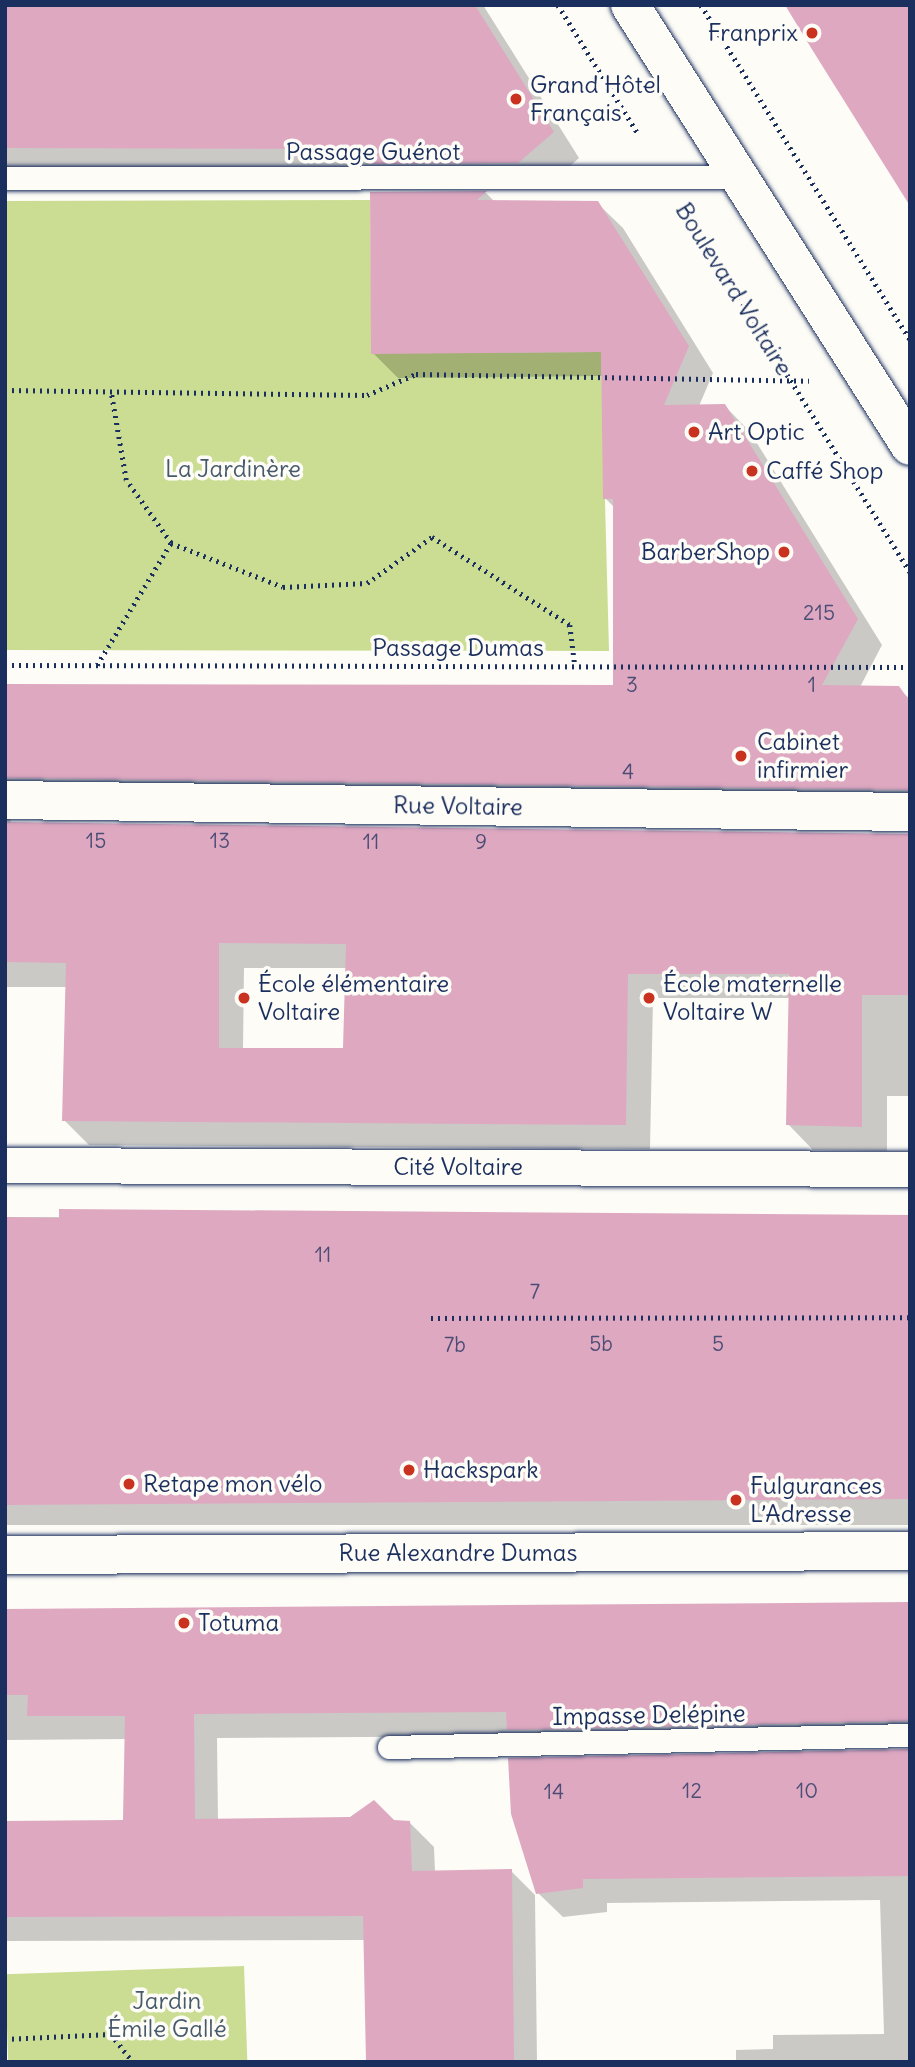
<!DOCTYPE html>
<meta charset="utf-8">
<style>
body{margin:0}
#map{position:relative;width:915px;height:2067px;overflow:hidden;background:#fdfcf7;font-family:Delius,sans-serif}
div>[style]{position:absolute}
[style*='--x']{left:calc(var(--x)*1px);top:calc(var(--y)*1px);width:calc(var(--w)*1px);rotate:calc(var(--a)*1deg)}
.green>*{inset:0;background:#cbdd92;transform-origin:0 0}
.shadow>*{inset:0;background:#0003;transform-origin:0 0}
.building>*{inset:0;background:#dea8c0}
.path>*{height:4.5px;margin-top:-2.25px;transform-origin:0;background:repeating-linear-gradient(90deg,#1b2f5e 0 2px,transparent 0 7px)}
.roads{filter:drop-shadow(0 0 2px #1b2f5e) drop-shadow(0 0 2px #1b2f5e)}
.service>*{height:23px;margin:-11.5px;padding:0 11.5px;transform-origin:11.5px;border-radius:11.5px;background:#fdfcf7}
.pedestrian>*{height:35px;margin:-17.5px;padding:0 17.5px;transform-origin:17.5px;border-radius:17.5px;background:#fdfcf7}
.minor>*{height:38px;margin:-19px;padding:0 19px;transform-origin:19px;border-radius:19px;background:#fdfcf7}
.secondary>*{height:38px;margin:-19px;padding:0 19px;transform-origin:19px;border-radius:19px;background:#fdfcf7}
.dots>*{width:19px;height:19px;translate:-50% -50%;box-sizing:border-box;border:4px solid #fdfcf7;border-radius:50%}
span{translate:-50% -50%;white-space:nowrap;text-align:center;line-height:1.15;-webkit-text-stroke:7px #fdfcf7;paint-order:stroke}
.number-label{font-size:21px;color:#4c4d76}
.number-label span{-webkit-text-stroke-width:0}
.poi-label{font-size:24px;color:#1b2f5e}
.right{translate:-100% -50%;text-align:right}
.left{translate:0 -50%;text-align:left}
.street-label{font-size:24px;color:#1b2f5e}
.park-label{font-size:24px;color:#475a6b}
.frame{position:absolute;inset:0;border:7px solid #1b2f5e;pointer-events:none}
</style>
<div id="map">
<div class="green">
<div style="clip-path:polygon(370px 200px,372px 353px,601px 352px,609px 651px,5px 650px,5px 201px)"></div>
<div style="left:244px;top:1966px;width:96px;height:239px;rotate:88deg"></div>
</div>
<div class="shadow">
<div style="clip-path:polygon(5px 5px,483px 5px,579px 158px,545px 189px,5px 174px)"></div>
<div style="clip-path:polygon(evenodd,372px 193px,486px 193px,495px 202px,597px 203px,623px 228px,713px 373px,699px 406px,725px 406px,750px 432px,882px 645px,860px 687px,898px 688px,910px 699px,910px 814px,10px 815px,11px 824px,910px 845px,910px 1096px,887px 1096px,887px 1151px,813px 1150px,788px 1124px,790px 998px,653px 998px,650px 1149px,89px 1145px,64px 1120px,67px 987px,5px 987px,5px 685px,614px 687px,614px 507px,605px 498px,603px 376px,398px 378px,373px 353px,372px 193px,244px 968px,347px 968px,345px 1050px,243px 1050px,244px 968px)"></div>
<div style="left:910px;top:1217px;width:308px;height:905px;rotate:90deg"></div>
<div style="clip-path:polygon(910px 1604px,910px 1745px,515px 1736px,217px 1738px,218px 1820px,409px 1822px,434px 1847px,435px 1872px,511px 1871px,535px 1895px,537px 2062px,367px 2062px,365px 1940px,5px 1941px,5px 1823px,125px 1822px,126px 1739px,5px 1740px,5px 1611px)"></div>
<div style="clip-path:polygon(910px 1751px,910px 2062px,736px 2062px,736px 2050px,773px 2049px,773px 2035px,884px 2034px,880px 1900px,607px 1903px,607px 1912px,563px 1917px,538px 1893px)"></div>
</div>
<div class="building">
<div style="clip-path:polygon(5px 5px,475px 5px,554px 132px,518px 163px,369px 164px,369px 149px,5px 148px)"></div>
<div style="clip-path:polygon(785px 5px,910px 5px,910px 206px,813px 51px)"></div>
<div style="clip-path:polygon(487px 191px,477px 200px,598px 201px,689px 346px,664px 405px,725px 404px,858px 619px,822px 685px,899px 686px,910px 702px,910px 790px,5px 778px,5px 684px,613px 685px,613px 499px,603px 499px,601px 352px,371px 354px,370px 192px)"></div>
<div style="clip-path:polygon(evenodd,5px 822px,910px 834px,910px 995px,862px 995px,862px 1127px,786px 1125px,789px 974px,628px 974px,626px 1125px,62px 1121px,66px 963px,5px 962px,5px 822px,219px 943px,346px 944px,343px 1048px,219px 1048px,219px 943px)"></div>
<div style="clip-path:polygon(59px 1209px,910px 1215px,910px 1499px,5px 1505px,5px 1217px,59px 1218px)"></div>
<div style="clip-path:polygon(910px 1602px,910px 1721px,507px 1730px,506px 1712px,194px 1714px,195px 1819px,350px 1817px,374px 1800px,394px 1820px,410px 1821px,412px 1871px,512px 1869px,514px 2062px,366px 2062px,363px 1916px,5px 1917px,5px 1821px,123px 1820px,125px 1716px,27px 1716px,28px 1695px,5px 1695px,5px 1609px)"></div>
<div style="clip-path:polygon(910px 1749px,910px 1876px,583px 1879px,583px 1888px,536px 1894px,511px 1814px,508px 1758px)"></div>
</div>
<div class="path">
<div style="--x:558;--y:5;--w:153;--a:58.1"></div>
<div style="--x:701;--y:5;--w:394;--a:58"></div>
<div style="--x:691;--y:220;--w:415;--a:58.1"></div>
<div style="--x:5;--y:390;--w:362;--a:0.8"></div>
<div style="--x:367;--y:395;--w:53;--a:-23.2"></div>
<div style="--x:416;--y:374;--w:393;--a:1"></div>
<div style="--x:171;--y:543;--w:120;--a:21.4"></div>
<div style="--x:283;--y:587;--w:84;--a:-2.7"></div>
<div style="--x:367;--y:583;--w:80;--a:-35.3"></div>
<div style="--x:432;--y:537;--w:164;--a:32.5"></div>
<div style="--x:570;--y:625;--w:41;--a:83"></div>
<div style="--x:5;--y:665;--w:905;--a:0.13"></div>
<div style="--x:97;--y:665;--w:143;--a:-58.8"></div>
<div style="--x:171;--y:543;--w:77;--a:-125.5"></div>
<div style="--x:126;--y:480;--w:89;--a:-99.7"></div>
<div style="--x:431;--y:1318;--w:479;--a:-0.1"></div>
<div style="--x:5;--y:2039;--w:106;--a:-2.7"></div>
<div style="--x:111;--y:2034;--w:36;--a:52"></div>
</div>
<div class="roads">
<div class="service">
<div style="--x:5;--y:178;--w:737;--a:-0.08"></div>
<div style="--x:389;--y:1747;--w:521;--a:-1.32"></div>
</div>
<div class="pedestrian">
<div style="--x:5;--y:1165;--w:905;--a:0.25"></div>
</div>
<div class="minor">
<div style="--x:5;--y:800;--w:905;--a:0.76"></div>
<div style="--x:5;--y:1555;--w:905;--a:-0.25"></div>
</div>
<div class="secondary">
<div style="--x:630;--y:5;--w:522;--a:57.59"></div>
</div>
</div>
<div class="dots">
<div style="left:812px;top:33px;background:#c8321e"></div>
<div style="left:516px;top:99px;background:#c8321e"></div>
<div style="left:694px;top:432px;background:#c8321e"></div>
<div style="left:752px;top:471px;background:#c8321e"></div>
<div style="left:784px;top:552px;background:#c8321e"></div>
<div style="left:741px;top:756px;background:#c8321e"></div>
<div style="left:244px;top:998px;background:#c8321e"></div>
<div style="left:649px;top:998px;background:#c8321e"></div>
<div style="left:409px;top:1470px;background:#c8321e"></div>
<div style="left:129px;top:1484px;background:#c8321e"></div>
<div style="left:736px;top:1500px;background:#c8321e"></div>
<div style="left:184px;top:1623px;background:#c8321e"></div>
</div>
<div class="number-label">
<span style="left:819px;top:613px">215</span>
<span style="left:632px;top:685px">3</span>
<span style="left:812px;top:685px">1</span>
<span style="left:628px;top:772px">4</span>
<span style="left:96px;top:841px">15</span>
<span style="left:220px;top:841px">13</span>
<span style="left:371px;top:842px">11</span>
<span style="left:481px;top:842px">9</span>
<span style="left:323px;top:1255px">11</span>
<span style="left:535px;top:1292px">7</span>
<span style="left:601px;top:1344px">5b</span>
<span style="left:718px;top:1344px">5</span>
<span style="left:455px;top:1345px">7b</span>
<span style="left:692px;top:1791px">12</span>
<span style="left:807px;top:1791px">10</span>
<span style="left:554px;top:1792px">14</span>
</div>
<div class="poi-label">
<span class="right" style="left:798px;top:33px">Franprix</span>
<span class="left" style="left:530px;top:99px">Grand Hôtel<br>Français</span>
<span class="left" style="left:708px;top:432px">Art Optic</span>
<span class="left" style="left:766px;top:471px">Caffé Shop</span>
<span class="right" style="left:770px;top:552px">BarberShop</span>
<span class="left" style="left:757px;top:756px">Cabinet<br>infirmier</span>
<span class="left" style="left:258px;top:998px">École élémentaire<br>Voltaire</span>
<span class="left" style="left:663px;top:998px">École maternelle<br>Voltaire W</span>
<span class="left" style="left:423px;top:1470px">Hackspark</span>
<span class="left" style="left:143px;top:1484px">Retape mon vélo</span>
<span class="left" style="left:750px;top:1500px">Fulgurances<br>L’Adresse</span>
<span class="left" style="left:198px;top:1623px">Totuma</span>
</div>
<div class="street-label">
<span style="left:373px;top:152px">Passage Guénot</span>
<span style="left:734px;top:289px;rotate:58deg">Boulevard Voltaire</span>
<span style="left:458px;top:648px">Passage Dumas</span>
<span style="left:458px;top:806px;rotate:1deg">Rue Voltaire</span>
<span style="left:458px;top:1167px">Cité Voltaire</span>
<span style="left:458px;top:1553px">Rue Alexandre Dumas</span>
<span style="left:649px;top:1715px;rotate:-1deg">Impasse Delépine</span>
</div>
<div class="park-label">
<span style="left:233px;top:469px">La Jardinère</span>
<span style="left:167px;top:2015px">Jardin<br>Émile Gallé</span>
</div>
<div class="frame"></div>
</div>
